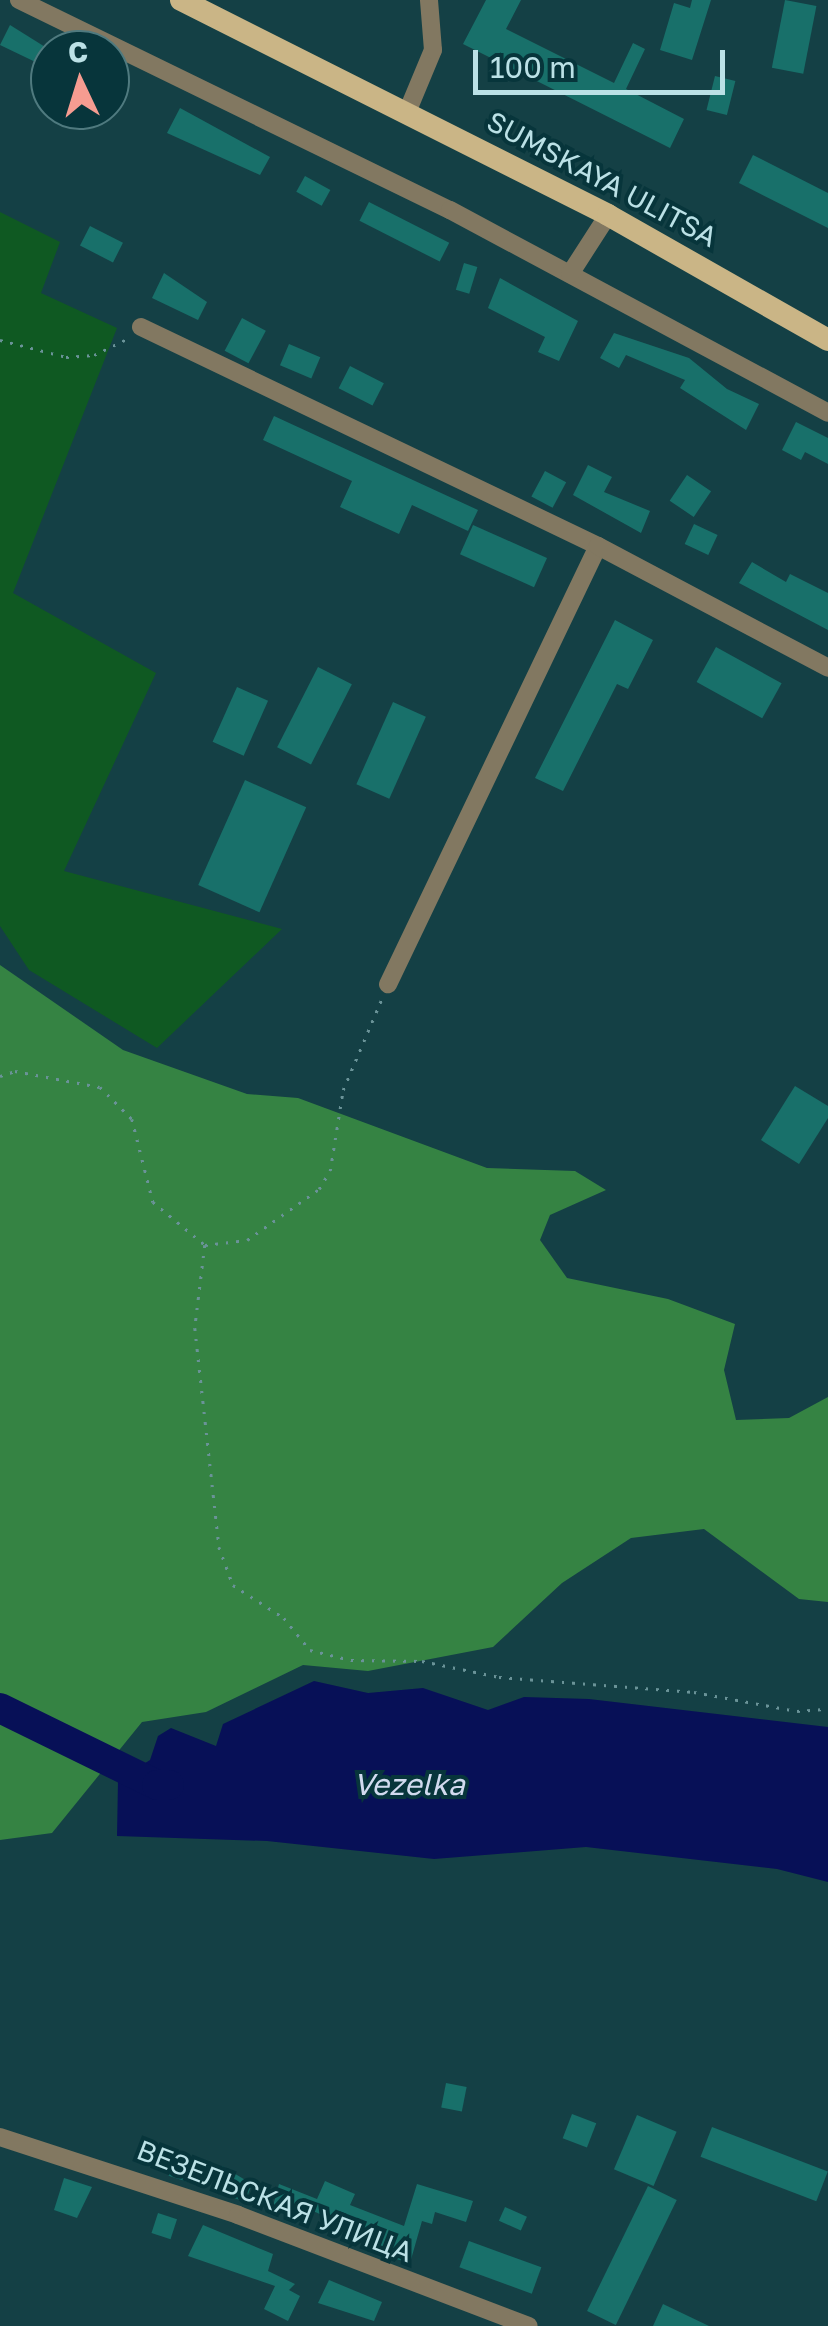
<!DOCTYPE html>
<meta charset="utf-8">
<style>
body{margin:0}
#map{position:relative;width:828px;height:2326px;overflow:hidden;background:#144045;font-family:"Golos Text",sans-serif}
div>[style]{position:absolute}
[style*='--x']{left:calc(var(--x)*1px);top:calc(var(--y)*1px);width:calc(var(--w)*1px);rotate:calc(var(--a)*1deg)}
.green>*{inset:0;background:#0f5922}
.forest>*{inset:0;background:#358343}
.water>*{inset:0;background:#071057}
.river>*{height:30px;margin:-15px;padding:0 15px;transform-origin:15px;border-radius:15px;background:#071057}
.building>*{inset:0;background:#18706a;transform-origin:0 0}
.path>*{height:2.5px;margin-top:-1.25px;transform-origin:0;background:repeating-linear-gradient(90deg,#6a9398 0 2.5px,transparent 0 10.5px)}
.minor>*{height:18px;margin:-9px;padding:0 9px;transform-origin:9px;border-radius:9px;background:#827861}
.major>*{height:22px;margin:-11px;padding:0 11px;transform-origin:11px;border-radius:11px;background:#cab586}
span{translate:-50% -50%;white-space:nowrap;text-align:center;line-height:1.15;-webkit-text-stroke:8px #07353b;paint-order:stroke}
.street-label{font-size:28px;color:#bbe1e6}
.water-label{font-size:30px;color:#d1daef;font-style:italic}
.north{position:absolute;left:30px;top:30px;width:100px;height:100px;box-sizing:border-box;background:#07353b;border:2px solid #4f7a7f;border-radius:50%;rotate:356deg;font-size:28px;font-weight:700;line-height:40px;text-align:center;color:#bbe1e6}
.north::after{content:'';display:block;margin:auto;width:35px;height:45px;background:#f59c91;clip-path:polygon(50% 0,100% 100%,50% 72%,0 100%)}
.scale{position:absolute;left:473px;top:50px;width:252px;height:45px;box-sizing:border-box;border:5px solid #bbe1e6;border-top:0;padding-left:12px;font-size:30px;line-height:35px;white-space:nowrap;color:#bbe1e6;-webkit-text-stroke:8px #07353b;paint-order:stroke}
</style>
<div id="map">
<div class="green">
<div style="clip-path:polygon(0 212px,60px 242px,41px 293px,117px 328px,13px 593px,156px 673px,64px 871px,282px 929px,157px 1048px,29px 970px,0 926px)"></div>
</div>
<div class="forest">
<div style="clip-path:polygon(0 965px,123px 1050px,247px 1094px,298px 1098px,487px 1168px,575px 1171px,606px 1190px,550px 1215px,540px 1240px,567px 1278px,668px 1299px,735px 1324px,724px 1370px,736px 1420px,789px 1418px,828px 1397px,828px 1602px,799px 1599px,704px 1529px,631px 1538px,562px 1583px,493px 1647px,368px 1671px,303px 1665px,206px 1712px,142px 1722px,52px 1833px,0 1840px)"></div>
</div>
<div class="water">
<div style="clip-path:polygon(314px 1681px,368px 1693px,423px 1688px,488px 1710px,524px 1697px,589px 1699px,828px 1727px,828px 1882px,777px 1869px,586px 1847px,434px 1859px,267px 1841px,117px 1836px,118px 1780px,150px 1760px,158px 1736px,171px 1728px,216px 1746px,223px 1724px)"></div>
</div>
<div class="river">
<div style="--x:0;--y:1708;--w:175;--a:26.1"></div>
<div style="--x:157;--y:1785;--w:12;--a:0"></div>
</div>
<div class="building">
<div style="clip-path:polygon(486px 0,521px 0,506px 29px,614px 83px,633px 43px,645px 49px,626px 89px,684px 119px,670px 148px,463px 44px)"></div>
<div style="clip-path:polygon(692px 0,711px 0,692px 60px,660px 50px,674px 3px,690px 8px)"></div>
<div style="left:785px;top:0;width:32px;height:69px;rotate:11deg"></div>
<div style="clip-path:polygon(10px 25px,50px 50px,50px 69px,0 45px)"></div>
<div style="left:715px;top:76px;width:21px;height:35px;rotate:14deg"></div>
<div style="clip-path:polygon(180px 108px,270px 157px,260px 175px,167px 133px)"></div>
<div style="clip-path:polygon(753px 155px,828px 193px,828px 228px,739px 183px)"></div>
<div style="left:305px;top:176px;width:29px;height:18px;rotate:29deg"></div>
<div style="left:369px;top:202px;width:90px;height:21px;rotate:27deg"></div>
<div style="left:90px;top:226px;width:37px;height:22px;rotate:27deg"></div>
<div style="left:464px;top:263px;width:14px;height:28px;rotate:17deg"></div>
<div style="clip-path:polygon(164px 273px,207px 302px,198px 320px,152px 298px)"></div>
<div style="clip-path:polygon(500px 278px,578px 321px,559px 361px,538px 352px,545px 337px,488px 308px)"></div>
<div style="left:242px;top:318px;width:27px;height:37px;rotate:28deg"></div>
<div style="clip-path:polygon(614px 333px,689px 358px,727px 389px,759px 404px,746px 430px,680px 388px,685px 380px,626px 355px,619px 368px,600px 358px)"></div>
<div style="left:289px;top:344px;width:34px;height:23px;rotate:23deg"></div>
<div style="left:350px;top:366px;width:38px;height:25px;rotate:27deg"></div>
<div style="clip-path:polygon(274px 416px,478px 510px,468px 531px,412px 505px,399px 534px,340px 507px,352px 481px,263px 440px)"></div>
<div style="clip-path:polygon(796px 422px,828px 438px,828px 464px,805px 452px,801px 460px,782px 450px)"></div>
<div style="clip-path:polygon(588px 465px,612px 477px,604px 492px,650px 511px,641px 533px,573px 495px)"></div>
<div style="left:545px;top:471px;width:24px;height:29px;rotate:28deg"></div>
<div style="left:687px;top:475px;width:29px;height:31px;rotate:34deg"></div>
<div style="left:694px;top:524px;width:26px;height:22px;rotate:25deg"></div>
<div style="left:473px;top:525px;width:81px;height:32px;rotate:24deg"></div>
<div style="clip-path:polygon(752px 562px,786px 582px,790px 574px,828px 593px,828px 630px,739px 583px)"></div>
<div style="clip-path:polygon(615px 620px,653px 640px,628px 689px,617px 684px,563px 791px,535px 778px)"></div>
<div style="left:716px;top:647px;width:75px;height:40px;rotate:29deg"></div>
<div style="left:318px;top:667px;width:38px;height:90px;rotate:27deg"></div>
<div style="left:237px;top:687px;width:34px;height:60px;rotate:24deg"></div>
<div style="left:393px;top:702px;width:36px;height:90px;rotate:24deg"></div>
<div style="left:245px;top:780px;width:67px;height:115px;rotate:24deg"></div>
<div style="clip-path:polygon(795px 1086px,828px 1106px,828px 1118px,799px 1164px,761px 1140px)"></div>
<div style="left:446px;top:2083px;width:21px;height:25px;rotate:11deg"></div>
<div style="left:572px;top:2114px;width:26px;height:26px;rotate:21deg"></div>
<div style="left:637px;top:2115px;width:43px;height:59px;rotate:23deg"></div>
<div style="left:712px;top:2127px;width:124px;height:32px;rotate:21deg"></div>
<div style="left:176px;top:2153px;width:22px;height:24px;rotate:18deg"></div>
<div style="clip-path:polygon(222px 2166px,252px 2184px,245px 2202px,213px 2190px)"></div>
<div style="clip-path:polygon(64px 2178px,92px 2187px,77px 2218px,54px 2210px)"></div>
<div style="clip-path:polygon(325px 2181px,355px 2194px,350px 2205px,404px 2226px,417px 2184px,473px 2201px,466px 2222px,435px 2212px,432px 2224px,422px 2221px,410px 2263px,379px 2254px,380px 2248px,355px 2239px,358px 2231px,295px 2203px,292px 2213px,273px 2206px,279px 2184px,317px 2199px)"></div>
<div style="left:648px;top:2186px;width:32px;height:139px;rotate:26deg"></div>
<div style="left:505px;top:2207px;width:24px;height:15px;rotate:24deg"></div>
<div style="left:158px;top:2213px;width:20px;height:21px;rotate:18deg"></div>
<div style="clip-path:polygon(203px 2225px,273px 2254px,268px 2271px,295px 2284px,289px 2290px,300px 2296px,288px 2321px,264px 2309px,275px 2286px,188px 2256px)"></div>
<div style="left:469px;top:2241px;width:77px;height:28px;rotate:20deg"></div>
<div style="clip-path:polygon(329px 2280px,382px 2302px,374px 2321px,318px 2303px)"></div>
<div style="clip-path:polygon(663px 2304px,709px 2326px,653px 2326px)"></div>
</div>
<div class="path">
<div style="--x:0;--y:340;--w:68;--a:14.4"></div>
<div style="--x:66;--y:357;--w:28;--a:-4"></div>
<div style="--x:94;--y:355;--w:37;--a:-26"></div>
<div style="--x:0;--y:1076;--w:16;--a:-18"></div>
<div style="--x:15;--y:1071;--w:86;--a:10.7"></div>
<div style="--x:100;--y:1087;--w:45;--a:45"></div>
<div style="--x:132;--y:1119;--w:86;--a:75.8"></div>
<div style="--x:153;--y:1202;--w:67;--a:39.6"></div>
<div style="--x:205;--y:1245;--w:42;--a:-6.8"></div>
<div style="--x:247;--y:1240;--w:88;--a:-35.3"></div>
<div style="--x:319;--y:1189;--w:21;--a:-59"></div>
<div style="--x:330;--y:1171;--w:82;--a:-80.9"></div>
<div style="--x:343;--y:1090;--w:100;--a:-67"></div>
<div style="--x:205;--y:1245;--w:84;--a:96.9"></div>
<div style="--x:195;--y:1328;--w:220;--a:83.7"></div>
<div style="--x:219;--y:1547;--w:40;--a:69.8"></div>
<div style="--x:233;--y:1585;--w:61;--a:32.9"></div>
<div style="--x:284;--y:1618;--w:41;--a:50.9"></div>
<div style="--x:310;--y:1650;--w:42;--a:13.7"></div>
<div style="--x:351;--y:1660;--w:71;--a:0.8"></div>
<div style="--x:422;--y:1661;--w:79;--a:11.7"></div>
<div style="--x:499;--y:1677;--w:196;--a:4.4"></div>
<div style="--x:694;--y:1692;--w:105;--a:10.5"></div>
<div style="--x:797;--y:1711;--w:31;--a:-4"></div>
</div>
<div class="minor">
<div style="--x:19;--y:0;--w:479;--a:26"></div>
<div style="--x:450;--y:210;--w:429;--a:28.2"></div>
<div style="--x:408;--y:110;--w:65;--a:-67.4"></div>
<div style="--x:433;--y:50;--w:50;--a:-94.6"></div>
<div style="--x:570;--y:274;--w:70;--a:-57.2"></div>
<div style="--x:141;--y:327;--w:507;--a:25.6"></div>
<div style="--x:598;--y:546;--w:486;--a:115.6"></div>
<div style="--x:598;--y:546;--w:260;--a:27.9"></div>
<div style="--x:0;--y:2137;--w:250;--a:18.1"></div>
<div style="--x:238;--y:2215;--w:311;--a:20.9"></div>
</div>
<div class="major">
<div style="--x:181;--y:0;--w:478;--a:26.7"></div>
<div style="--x:608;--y:215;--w:253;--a:29.6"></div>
</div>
<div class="street-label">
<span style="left:602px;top:179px;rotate:28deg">SUMSKAYA ULITSA</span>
<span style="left:275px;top:2201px;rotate:21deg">ВЕЗЕЛЬСКАЯ УЛИЦА</span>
</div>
<div class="water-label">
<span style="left:409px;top:1784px">Vezelka</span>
</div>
<div class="north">С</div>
<div class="scale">100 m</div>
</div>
